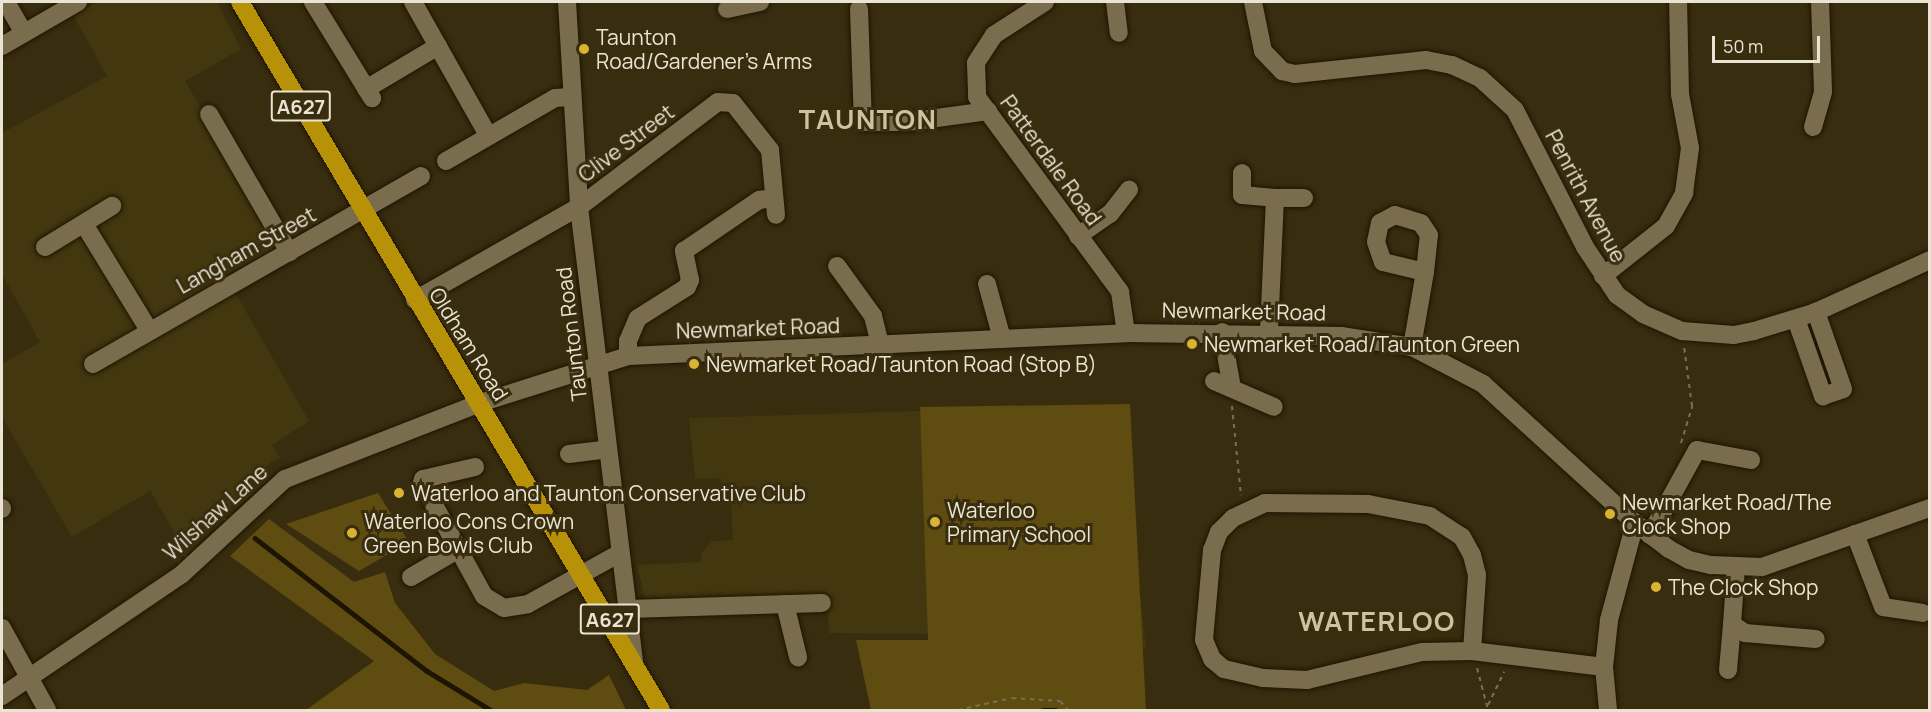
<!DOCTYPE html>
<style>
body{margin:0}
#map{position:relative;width:1931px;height:712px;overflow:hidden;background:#382d0f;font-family:Manrope,sans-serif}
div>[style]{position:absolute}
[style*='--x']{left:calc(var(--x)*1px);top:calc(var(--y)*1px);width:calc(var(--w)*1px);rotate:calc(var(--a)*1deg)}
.built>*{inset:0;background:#43370f}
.green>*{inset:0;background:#5e4c10}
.stream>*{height:4.5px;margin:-2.25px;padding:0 2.25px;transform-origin:2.25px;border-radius:2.25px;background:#1e1500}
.path>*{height:2px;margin-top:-1px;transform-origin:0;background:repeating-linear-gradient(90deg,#786f55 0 4.5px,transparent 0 9px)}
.roads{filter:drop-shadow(0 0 2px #1f1500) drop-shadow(0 0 2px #1f1500)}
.minor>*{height:18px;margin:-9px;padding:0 9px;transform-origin:9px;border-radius:9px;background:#796d4e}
.highway>*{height:18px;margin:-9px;padding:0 9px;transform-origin:9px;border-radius:9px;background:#b79209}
.dots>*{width:16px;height:16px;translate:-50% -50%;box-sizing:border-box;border:3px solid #382d0f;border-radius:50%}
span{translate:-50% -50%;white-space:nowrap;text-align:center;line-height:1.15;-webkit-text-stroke:6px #382d0f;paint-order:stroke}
.shield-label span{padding:2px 4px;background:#382d0f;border:2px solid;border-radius:4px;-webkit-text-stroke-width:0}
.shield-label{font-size:20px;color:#eae4d3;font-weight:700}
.poi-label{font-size:21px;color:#eae4d3}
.left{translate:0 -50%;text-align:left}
.street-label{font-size:21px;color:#eae4d3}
.district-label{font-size:27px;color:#cfc2a0;font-weight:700;letter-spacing:1.5px}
.frame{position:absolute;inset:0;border:3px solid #eae4d3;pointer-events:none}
.scale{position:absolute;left:1712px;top:36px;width:108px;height:27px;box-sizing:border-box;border:3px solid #eae4d3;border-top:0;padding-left:8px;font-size:18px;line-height:21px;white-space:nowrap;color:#eae4d3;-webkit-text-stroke:4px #382d0f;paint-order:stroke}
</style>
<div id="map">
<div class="built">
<div style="clip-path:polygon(97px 2px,217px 2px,241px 49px,185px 81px,282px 245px,225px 275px,309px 421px,272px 445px,280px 458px,271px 462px,187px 554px,150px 491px,72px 537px,2px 417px,2px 364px,40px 342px,2px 274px,2px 133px,107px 76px,73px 15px)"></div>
<div style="clip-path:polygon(1120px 405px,1146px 649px,931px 634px,829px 633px,828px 598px,646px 603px,637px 565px,701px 562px,701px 554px,712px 541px,733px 540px,731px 504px,722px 504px,721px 478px,695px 479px,689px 418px)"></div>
</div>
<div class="green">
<div style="clip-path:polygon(1130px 404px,1146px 710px,871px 710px,856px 640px,928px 640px,920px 407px)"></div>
<div style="clip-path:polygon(378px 493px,409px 542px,359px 571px,286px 524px)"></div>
<div style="clip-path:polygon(269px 519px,354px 582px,385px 572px,395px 603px,435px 654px,494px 691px,524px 683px,587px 690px,609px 675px,626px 710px,306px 710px,374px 661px,230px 556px)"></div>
</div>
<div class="stream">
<div style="--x:255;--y:538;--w:217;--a:37.7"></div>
<div style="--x:427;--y:671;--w:75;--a:31.4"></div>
<div style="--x:1043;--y:710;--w:13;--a:0"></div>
</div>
<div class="path">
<div style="--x:1232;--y:406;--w:90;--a:84.3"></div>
<div style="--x:1681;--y:443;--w:39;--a:-73"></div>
<div style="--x:1692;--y:406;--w:61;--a:-97.6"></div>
<div style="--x:1477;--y:668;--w:43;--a:75.3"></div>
<div style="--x:1488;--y:705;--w:37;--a:-64"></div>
<div style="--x:958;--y:710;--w:55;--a:-12.5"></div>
<div style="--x:1012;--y:698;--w:48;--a:3.6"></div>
<div style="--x:1060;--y:701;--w:12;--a:48"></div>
</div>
<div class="roads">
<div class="minor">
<div style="--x:6;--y:2;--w:36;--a:60"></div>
<div style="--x:313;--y:2;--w:113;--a:58.4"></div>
<div style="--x:413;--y:2;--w:153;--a:60.6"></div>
<div style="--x:567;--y:2;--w:205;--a:86.6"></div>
<div style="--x:579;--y:207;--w:457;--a:83.1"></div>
<div style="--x:1045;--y:2;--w:61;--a:147.1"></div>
<div style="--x:994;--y:35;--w:33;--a:123"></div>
<div style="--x:976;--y:63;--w:34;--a:88"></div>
<div style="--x:977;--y:97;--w:242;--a:53.7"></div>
<div style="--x:1120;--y:292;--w:41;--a:81.7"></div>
<div style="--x:1115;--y:2;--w:31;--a:83"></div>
<div style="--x:1253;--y:2;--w:50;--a:78.5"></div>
<div style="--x:1263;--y:51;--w:28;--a:46"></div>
<div style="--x:1282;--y:71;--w:13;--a:13"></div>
<div style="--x:1295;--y:74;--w:132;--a:-6.1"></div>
<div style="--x:1426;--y:60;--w:26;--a:11"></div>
<div style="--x:1452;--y:65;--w:31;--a:25"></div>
<div style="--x:1480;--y:78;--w:47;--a:42.4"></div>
<div style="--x:1515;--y:110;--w:154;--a:62.9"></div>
<div style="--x:1585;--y:247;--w:58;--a:56.3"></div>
<div style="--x:1617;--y:295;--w:32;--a:36"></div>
<div style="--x:1643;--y:314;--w:43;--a:23.6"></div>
<div style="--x:1682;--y:331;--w:52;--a:4.4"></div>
<div style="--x:1734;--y:335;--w:20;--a:-11"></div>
<div style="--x:1754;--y:331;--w:65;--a:-17"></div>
<div style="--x:1816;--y:312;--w:125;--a:-24.5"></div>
<div style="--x:727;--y:9;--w:34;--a:-12"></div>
<div style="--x:859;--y:9;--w:113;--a:88"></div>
<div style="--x:863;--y:122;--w:44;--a:0"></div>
<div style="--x:907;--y:122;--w:82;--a:-7.7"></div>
<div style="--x:2;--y:46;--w:88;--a:-30.1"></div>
<div style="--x:366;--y:89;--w:84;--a:-30.8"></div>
<div style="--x:209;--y:114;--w:160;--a:59.9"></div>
<div style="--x:1813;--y:127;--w:37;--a:-74"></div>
<div style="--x:1823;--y:91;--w:89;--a:-91.9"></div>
<div style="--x:446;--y:161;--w:126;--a:-30"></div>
<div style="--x:555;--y:98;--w:15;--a:-4"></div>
<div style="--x:1242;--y:173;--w:22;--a:90"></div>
<div style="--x:1242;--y:195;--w:33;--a:5"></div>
<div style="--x:1275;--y:198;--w:134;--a:92.6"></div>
<div style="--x:1275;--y:198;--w:29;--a:0"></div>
<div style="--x:84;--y:224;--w:124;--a:58.5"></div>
<div style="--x:1078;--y:236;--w:39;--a:-35"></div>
<div style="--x:1110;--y:214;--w:31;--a:-52"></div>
<div style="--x:45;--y:247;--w:79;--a:-31.5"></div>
<div style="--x:837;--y:266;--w:62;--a:54.2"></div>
<div style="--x:873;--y:316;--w:30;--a:76"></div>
<div style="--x:1603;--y:276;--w:80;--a:-38.4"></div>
<div style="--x:1666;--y:226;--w:38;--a:-61"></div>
<div style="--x:1684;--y:193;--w:45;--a:-82.4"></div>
<div style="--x:1690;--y:148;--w:55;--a:-100.5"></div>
<div style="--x:1680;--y:94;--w:92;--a:-91.2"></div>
<div style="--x:987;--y:284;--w:57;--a:74.7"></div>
<div style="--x:415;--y:300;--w:189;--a:-29.6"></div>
<div style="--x:579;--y:207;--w:174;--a:-37.1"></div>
<div style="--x:718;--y:102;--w:15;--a:4"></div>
<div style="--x:733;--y:103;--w:60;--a:51.8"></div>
<div style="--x:770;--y:150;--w:65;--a:84.7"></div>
<div style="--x:1796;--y:319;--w:82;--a:70.7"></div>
<div style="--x:1823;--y:396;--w:21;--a:-19"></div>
<div style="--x:1843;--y:389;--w:82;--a:-109.3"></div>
<div style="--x:1222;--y:332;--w:57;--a:79.9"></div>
<div style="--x:1412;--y:347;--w:76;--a:-80.2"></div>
<div style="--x:1425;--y:272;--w:37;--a:-84"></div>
<div style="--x:1429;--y:235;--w:14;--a:-124"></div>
<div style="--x:1421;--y:223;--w:27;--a:-163"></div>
<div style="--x:1395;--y:215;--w:17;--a:152"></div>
<div style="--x:1380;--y:223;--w:19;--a:102"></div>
<div style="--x:1376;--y:242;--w:21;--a:71"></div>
<div style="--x:1383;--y:262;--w:43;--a:13.4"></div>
<div style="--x:628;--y:356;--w:15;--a:-90"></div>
<div style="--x:628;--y:341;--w:25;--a:-67"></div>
<div style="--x:638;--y:318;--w:58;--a:-32.3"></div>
<div style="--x:687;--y:287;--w:8;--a:-67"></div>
<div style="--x:690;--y:280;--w:30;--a:-102"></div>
<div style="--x:684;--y:251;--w:91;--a:-34.2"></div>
<div style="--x:759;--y:200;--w:15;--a:-8"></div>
<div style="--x:93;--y:364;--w:378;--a:-29.8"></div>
<div style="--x:1214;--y:381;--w:65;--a:23.4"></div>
<div style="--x:569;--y:454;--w:38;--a:-7"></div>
<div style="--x:475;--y:467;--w:53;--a:167"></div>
<div style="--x:423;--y:479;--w:4;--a:104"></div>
<div style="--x:422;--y:483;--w:129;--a:61.2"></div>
<div style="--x:484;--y:596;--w:23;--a:31"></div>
<div style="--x:504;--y:608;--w:24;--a:-9"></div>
<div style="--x:528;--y:604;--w:105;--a:-29"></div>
<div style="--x:2;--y:508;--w:1;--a:90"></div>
<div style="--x:1855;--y:534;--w:78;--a:69"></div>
<div style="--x:1883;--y:607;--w:40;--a:8.5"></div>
<div style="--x:1650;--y:535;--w:97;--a:-61.1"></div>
<div style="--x:1697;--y:450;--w:55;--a:10.5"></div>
<div style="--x:1736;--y:567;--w:57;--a:94"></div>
<div style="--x:1732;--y:624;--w:16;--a:35"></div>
<div style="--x:1745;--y:633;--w:71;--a:4.8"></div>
<div style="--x:411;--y:577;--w:53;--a:-30.4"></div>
<div style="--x:785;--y:604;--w:55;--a:76.2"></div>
<div style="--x:628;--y:609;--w:194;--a:-1.8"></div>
<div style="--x:2;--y:628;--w:94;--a:61.2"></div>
<div style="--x:1472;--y:651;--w:76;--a:-86.2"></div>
<div style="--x:1477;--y:575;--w:21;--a:-104"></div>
<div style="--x:1472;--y:555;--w:21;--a:-119"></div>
<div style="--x:1462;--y:537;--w:38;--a:-147"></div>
<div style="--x:1430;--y:516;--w:63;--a:-169"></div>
<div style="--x:1368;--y:504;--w:103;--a:-179.4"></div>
<div style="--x:1265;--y:503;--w:35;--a:155"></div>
<div style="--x:1233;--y:518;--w:20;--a:135"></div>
<div style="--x:1219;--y:532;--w:19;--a:111"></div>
<div style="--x:1212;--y:550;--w:90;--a:95.1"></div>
<div style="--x:1204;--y:640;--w:21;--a:67"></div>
<div style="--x:1212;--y:659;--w:16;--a:40"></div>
<div style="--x:1224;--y:669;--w:40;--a:13"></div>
<div style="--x:1263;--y:678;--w:44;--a:2.6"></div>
<div style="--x:1307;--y:680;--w:118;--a:-13.7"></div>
<div style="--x:1422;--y:652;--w:50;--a:-1.1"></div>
<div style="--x:1472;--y:651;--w:133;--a:6.9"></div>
<div style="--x:1728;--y:670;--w:46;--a:-85"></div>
<div style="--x:2;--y:696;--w:217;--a:-34.1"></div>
<div style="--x:182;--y:574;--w:140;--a:-42.7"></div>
<div style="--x:285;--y:479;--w:209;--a:-21.3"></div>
<div style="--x:480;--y:403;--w:155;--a:-17.6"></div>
<div style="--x:628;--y:356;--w:499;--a:-2.6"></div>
<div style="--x:1126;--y:333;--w:215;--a:0.8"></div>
<div style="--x:1341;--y:336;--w:72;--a:8.8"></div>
<div style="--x:1412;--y:347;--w:80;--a:27.5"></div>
<div style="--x:1483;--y:384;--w:206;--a:42.4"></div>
<div style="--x:1635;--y:523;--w:43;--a:37.4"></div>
<div style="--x:1669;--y:549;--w:23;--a:29"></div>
<div style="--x:1689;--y:560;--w:23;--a:13"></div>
<div style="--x:1711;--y:565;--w:51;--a:2.2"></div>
<div style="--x:1762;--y:567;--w:178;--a:-19.4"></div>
<div style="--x:1608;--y:710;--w:43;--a:-95.3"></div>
<div style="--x:1604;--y:667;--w:47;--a:-83.9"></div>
<div style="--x:1609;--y:620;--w:100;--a:-75"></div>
</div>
<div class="highway">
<div style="--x:240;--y:2;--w:824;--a:59.26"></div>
</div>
</div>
<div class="dots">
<div style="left:584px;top:49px;background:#dab333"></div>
<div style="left:1192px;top:344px;background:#dab333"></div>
<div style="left:694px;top:364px;background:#dab333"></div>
<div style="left:399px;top:493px;background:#dab333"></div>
<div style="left:1610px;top:514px;background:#dab333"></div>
<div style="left:935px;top:522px;background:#dab333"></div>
<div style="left:352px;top:533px;background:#dab333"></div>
<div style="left:1656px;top:587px;background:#dab333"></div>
</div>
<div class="shield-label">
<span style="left:301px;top:106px">A627</span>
<span style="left:610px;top:619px">A627</span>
</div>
<div class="poi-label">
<span class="left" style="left:596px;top:49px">Taunton<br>Road/Gardener's Arms</span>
<span class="left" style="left:1204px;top:344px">Newmarket Road/Taunton Green</span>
<span class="left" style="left:706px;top:364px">Newmarket Road/Taunton Road (Stop B)</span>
<span class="left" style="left:411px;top:493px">Waterloo and Taunton Conservative Club</span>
<span class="left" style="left:1622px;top:514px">Newmarket Road/The<br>Clock Shop</span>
<span class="left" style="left:947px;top:522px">Waterloo<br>Primary School</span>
<span class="left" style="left:364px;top:533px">Waterloo Cons Crown<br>Green Bowls Club</span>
<span class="left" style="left:1668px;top:587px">The Clock Shop</span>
</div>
<div class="street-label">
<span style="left:626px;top:143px;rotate:-37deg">Clive Street</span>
<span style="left:1051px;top:160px;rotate:54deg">Patterdale Road</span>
<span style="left:1586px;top:196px;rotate:62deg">Penrith Avenue</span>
<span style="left:246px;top:250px;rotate:-29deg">Langham Street</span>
<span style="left:1244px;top:311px;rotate:1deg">Newmarket Road</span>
<span style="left:758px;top:328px;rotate:-2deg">Newmarket Road</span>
<span style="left:571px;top:334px;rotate:-97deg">Taunton Road</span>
<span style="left:469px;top:344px;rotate:58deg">Oldham Road</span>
<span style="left:215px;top:512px;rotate:-42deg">Wilshaw Lane</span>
</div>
<div class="district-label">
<span style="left:868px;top:119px">TAUNTON</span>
<span style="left:1377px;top:621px">WATERLOO</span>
</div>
<div class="frame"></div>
<div class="scale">50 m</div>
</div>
